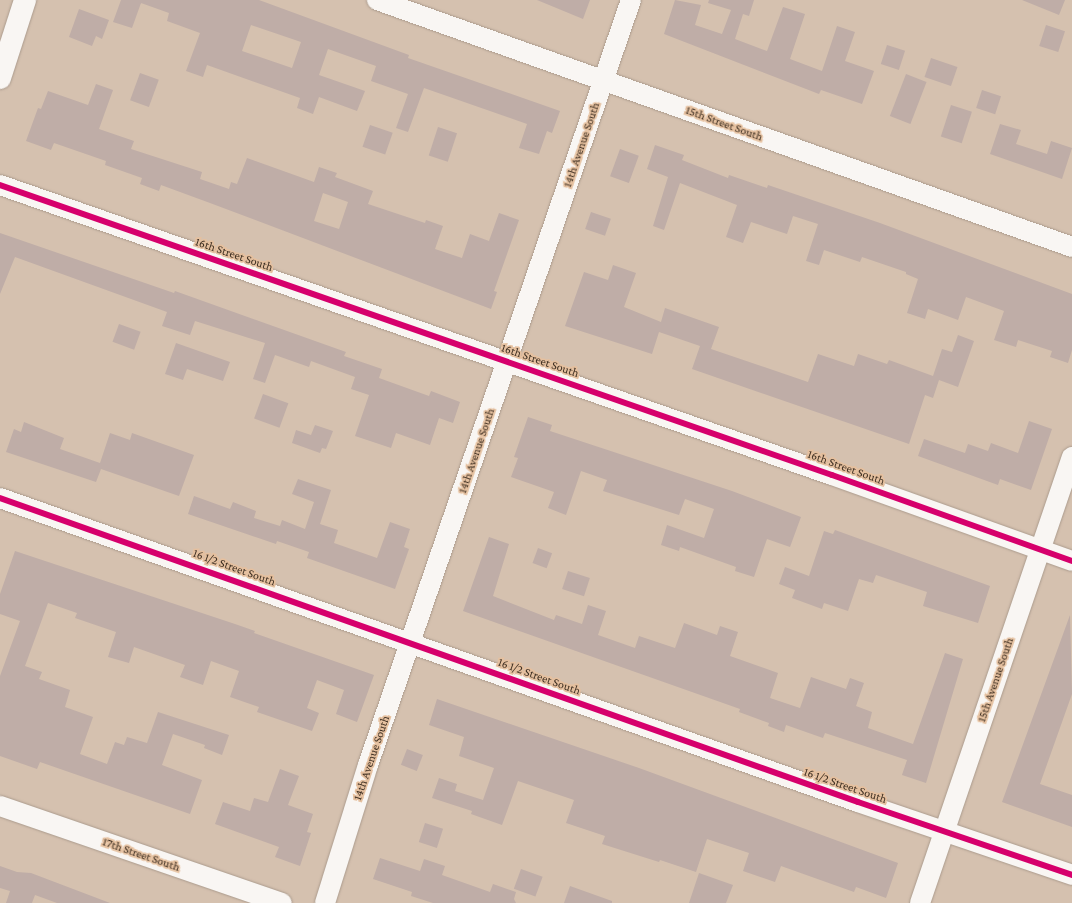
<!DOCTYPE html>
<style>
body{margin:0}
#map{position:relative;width:1072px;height:903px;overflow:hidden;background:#d5c1af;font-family:"Crimson Pro",serif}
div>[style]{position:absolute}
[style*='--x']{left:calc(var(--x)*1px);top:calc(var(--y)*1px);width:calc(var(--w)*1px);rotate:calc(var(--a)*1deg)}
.building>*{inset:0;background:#bfada7;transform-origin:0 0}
.roads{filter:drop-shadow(0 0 1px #ab9b8d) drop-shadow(0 0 1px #ab9b8d)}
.street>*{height:20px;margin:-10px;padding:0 10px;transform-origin:10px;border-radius:10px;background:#f9f6f3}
.secondary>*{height:22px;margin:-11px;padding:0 11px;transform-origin:11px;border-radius:11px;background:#f9f6f3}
.cycleway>*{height:6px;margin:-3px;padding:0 3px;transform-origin:3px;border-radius:3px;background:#d6006c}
span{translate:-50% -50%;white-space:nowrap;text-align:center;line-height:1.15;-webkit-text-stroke:3.5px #e5c09f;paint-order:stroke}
.street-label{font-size:12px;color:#3d2e21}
</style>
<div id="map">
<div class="building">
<div style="clip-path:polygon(evenodd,121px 0,259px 0,409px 55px,408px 58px,560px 111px,552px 133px,547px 131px,539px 154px,519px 148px,527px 124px,424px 88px,408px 132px,396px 128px,408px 94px,371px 81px,376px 66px,328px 49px,319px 75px,365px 91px,357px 111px,319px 97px,313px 114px,297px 108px,300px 98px,207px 65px,203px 77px,186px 71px,200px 33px,167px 21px,169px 13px,141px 3px,132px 28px,113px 22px,121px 0,251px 25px,301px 42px,292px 68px,242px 51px,251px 25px)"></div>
<div style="clip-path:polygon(537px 0,590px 0,583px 19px)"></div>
<div style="clip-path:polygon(675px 0,701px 5px,695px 25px,722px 34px,731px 10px,708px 3px,709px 0,754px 0,749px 16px,743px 14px,735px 39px,767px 51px,783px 7px,805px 14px,790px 59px,822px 71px,837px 26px,855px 32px,845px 61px,874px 71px,862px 104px,821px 90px,819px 94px,664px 34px)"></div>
<div style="clip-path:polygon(1022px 0,1065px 0,1059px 15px)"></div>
<div style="clip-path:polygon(79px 9px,109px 20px,102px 39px,96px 36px,92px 46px,69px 37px)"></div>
<div style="left:1046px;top:25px;width:20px;height:22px;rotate:18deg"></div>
<div style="left:887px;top:45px;width:19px;height:20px;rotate:18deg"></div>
<div style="left:931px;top:58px;width:28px;height:20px;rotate:19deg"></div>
<div style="left:140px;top:73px;width:20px;height:29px;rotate:20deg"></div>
<div style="left:906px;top:74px;width:22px;height:45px;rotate:21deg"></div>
<div style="clip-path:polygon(evenodd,96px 84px,113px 90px,99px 129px,134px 141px,131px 149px,202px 172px,200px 179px,229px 189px,231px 182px,237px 184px,247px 158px,314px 182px,319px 167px,337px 173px,335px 177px,373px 191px,368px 204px,425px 223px,426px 220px,443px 226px,435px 249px,462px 258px,470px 234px,489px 241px,499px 213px,519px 220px,494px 291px,497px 292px,491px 309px,210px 203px,161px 185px,159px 191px,140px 184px,142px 178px,105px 165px,106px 161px,54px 143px,51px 150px,26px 141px,38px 108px,41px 109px,48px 91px,88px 105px,96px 84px,323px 193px,348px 202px,339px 229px,314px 221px,323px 193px)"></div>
<div style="left:982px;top:90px;width:20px;height:19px;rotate:18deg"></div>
<div style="left:951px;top:105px;width:22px;height:33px;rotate:18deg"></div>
<div style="clip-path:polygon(1000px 124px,1021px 130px,1016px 144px,1047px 154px,1051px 141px,1072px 148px,1062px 179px,990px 154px)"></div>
<div style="left:370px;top:125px;width:24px;height:23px;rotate:19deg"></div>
<div style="left:438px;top:127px;width:20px;height:30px;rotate:18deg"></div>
<div style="clip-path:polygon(655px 145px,684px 155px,682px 160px,728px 178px,729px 175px,767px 188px,768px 185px,880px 223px,1072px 294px,1072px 350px,1068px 363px,1050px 357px,1052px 351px,1018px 340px,1016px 347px,994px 340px,1004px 311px,966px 297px,958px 320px,928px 309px,925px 319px,907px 313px,918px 279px,906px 274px,906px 272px,862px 257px,860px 262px,824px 250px,819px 265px,806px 261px,818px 224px,793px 216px,787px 234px,751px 222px,743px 243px,726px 237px,737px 205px,680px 183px,664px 230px,653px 226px,668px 177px,647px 169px)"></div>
<div style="left:620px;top:149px;width:20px;height:29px;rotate:20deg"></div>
<div style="left:591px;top:212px;width:21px;height:18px;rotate:19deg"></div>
<div style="clip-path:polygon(0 233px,174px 293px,175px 291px,346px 352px,344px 356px,382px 369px,379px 378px,429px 396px,431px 391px,460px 402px,453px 423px,439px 418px,430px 445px,396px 433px,391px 448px,355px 436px,369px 395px,351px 389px,355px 377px,311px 361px,309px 367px,275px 355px,265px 383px,253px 379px,265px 343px,195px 321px,190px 335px,162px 326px,167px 312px,15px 257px,0 294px)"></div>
<div style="clip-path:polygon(613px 265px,636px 273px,624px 307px,661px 322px,665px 308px,719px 327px,711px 349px,808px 382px,818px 354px,854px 366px,858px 354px,887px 364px,889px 360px,933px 376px,942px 349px,952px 352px,958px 335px,974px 341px,958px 387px,939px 380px,933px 398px,925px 395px,909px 444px,692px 369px,700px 346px,659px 332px,652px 354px,565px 326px,584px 272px,608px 280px)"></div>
<div style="left:119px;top:324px;width:23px;height:19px;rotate:20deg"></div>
<div style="clip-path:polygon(176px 343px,230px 362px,223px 381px,187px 369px,183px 380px,165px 374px)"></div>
<div style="left:263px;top:394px;width:27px;height:26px;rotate:20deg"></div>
<div style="clip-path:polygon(528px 417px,552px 425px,550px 431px,732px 491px,801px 517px,790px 547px,767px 539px,754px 577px,735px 571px,736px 567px,680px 547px,679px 551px,661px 545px,667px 525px,704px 538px,714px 509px,685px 499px,679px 515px,603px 491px,607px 480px,581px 471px,566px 515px,548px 508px,554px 492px,511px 477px,518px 458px,514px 457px)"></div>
<div style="clip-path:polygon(1029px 421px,1052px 429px,1031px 490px,1000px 479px,998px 485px,918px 456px,924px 439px,965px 453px,968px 444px,988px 451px,991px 443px,1018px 453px)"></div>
<div style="clip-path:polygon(24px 422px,64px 438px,60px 449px,100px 463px,110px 433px,130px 440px,132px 433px,194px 455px,179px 496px,101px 469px,96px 482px,6px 452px,14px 429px,21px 432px)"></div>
<div style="clip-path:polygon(315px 425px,333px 431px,326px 449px,322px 448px,320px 453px,292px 443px,296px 430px,311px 435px)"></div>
<div style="clip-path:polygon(298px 479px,331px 490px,320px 524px,338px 530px,334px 543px,377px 558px,390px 522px,410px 529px,404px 547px,409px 549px,395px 589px,307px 558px,309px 552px,277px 541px,276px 544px,188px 514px,194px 496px,230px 509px,233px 502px,256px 511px,254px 518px,280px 526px,282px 520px,305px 529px,314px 502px,292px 494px)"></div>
<div style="clip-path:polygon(835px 530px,990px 586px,978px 623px,923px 606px,927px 592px,876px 575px,873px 583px,859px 579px,848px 611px,824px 603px,822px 609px,792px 598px,795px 590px,779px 584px,785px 567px,809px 576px,824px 531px,833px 534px)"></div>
<div style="clip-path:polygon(489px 537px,509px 544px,493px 596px,554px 620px,556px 615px,582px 624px,588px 605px,606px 611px,598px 635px,635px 648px,639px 636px,675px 648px,684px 623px,717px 635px,720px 626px,738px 632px,730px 656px,778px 673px,770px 698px,800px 708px,811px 677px,846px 689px,850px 678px,864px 683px,856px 706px,872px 712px,868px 728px,913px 744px,945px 653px,963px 659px,926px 783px,902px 775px,907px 760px,825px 733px,823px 738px,786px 725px,784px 732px,768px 726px,769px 723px,739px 712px,740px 709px,463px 611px)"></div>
<div style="left:538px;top:548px;width:15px;height:16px;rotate:20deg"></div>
<div style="clip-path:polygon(15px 551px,235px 624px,255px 631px,254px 633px,374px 675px,357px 722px,336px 714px,344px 690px,317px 680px,307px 708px,319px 713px,312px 731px,257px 712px,259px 707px,230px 697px,239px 671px,211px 661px,203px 685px,180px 677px,185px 665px,134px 647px,129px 663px,108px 657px,116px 632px,75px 618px,77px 613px,48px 603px,25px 666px,42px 672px,39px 679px,70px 690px,65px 707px,93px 717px,80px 754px,107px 764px,115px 742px,124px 745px,127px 737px,147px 743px,158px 712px,229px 735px,222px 755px,204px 748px,205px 745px,173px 734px,162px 765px,202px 780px,190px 814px,40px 762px,37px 769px,0 756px,0 676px,20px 621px,0 614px,0 594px)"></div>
<div style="left:568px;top:571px;width:23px;height:19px;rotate:18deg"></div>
<div style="clip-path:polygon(1070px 615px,1072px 694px,1040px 784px,1072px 795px,1072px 827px,1002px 802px)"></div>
<div style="clip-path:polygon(437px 699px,639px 768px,898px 863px,886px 898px,856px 887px,854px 892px,781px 866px,775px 882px,743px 871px,749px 853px,707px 839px,696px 872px,660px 860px,659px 862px,602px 844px,605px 836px,566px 823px,574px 800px,518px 781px,502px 825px,471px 814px,472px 811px,432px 798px,439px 778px,457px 784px,455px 791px,483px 800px,494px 768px,459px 756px,464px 737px,429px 725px)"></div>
<div style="left:407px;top:749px;width:17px;height:17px;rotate:21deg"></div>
<div style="clip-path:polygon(280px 769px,299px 776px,288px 805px,313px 814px,307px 832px,311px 833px,300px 866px,275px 857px,279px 847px,215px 824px,223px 802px,250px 811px,254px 798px,268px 802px)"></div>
<div style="left:425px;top:823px;width:19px;height:20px;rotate:18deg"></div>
<div style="clip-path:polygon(380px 858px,420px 871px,424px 859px,445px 866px,442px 875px,490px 892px,493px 884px,516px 892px,514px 899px,516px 903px,433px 903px,411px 896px,412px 892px,373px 879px)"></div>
<div style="clip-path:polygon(0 866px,17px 872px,31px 873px,110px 903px,57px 903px,35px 895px,32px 903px,6px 903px,10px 891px,0 888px)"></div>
<div style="left:521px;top:869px;width:23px;height:21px;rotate:20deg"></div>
<div style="clip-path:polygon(699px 873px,733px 885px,726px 903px,689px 903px)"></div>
<div style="clip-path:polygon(570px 886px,612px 901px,612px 903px,564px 903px)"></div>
</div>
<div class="roads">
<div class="street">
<div style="--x:377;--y:0;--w:738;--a:19.56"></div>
<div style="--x:0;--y:185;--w:881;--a:19.22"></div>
<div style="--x:832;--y:475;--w:255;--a:19.7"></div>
<div style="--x:0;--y:498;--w:910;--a:19.51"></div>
<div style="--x:858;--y:802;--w:226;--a:18.8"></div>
<div style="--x:0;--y:806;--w:298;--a:19"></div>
<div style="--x:325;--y:903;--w:145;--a:-72.7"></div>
<div style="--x:368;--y:765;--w:809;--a:-71.03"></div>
<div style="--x:920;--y:903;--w:471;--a:-71.2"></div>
</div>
<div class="secondary">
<div style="--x:0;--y:78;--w:82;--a:-72.2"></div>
</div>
</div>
<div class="cycleway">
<div style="--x:0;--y:185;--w:881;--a:19.22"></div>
<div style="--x:832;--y:475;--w:255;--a:19.7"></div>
<div style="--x:0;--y:498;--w:910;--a:19.51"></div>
<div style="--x:858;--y:802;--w:226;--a:18.8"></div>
</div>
<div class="street-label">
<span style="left:724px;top:124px;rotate:20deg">15th Street South</span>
<span style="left:582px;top:145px;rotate:-71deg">14th Avenue South</span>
<span style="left:234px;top:255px;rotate:19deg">16th Street South</span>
<span style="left:540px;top:361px;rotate:19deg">16th Street South</span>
<span style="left:477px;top:451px;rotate:-71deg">14th Avenue South</span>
<span style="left:846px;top:468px;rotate:20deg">16th Street South</span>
<span style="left:234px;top:568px;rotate:20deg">16 1/2 Street South</span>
<span style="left:539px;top:677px;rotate:20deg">16 1/2 Street South</span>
<span style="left:996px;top:680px;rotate:-71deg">15th Avenue South</span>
<span style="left:372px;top:758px;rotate:-71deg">14th Avenue South</span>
<span style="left:845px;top:786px;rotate:19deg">16 1/2 Street South</span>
<span style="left:141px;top:855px;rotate:19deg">17th Street South</span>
</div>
</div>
